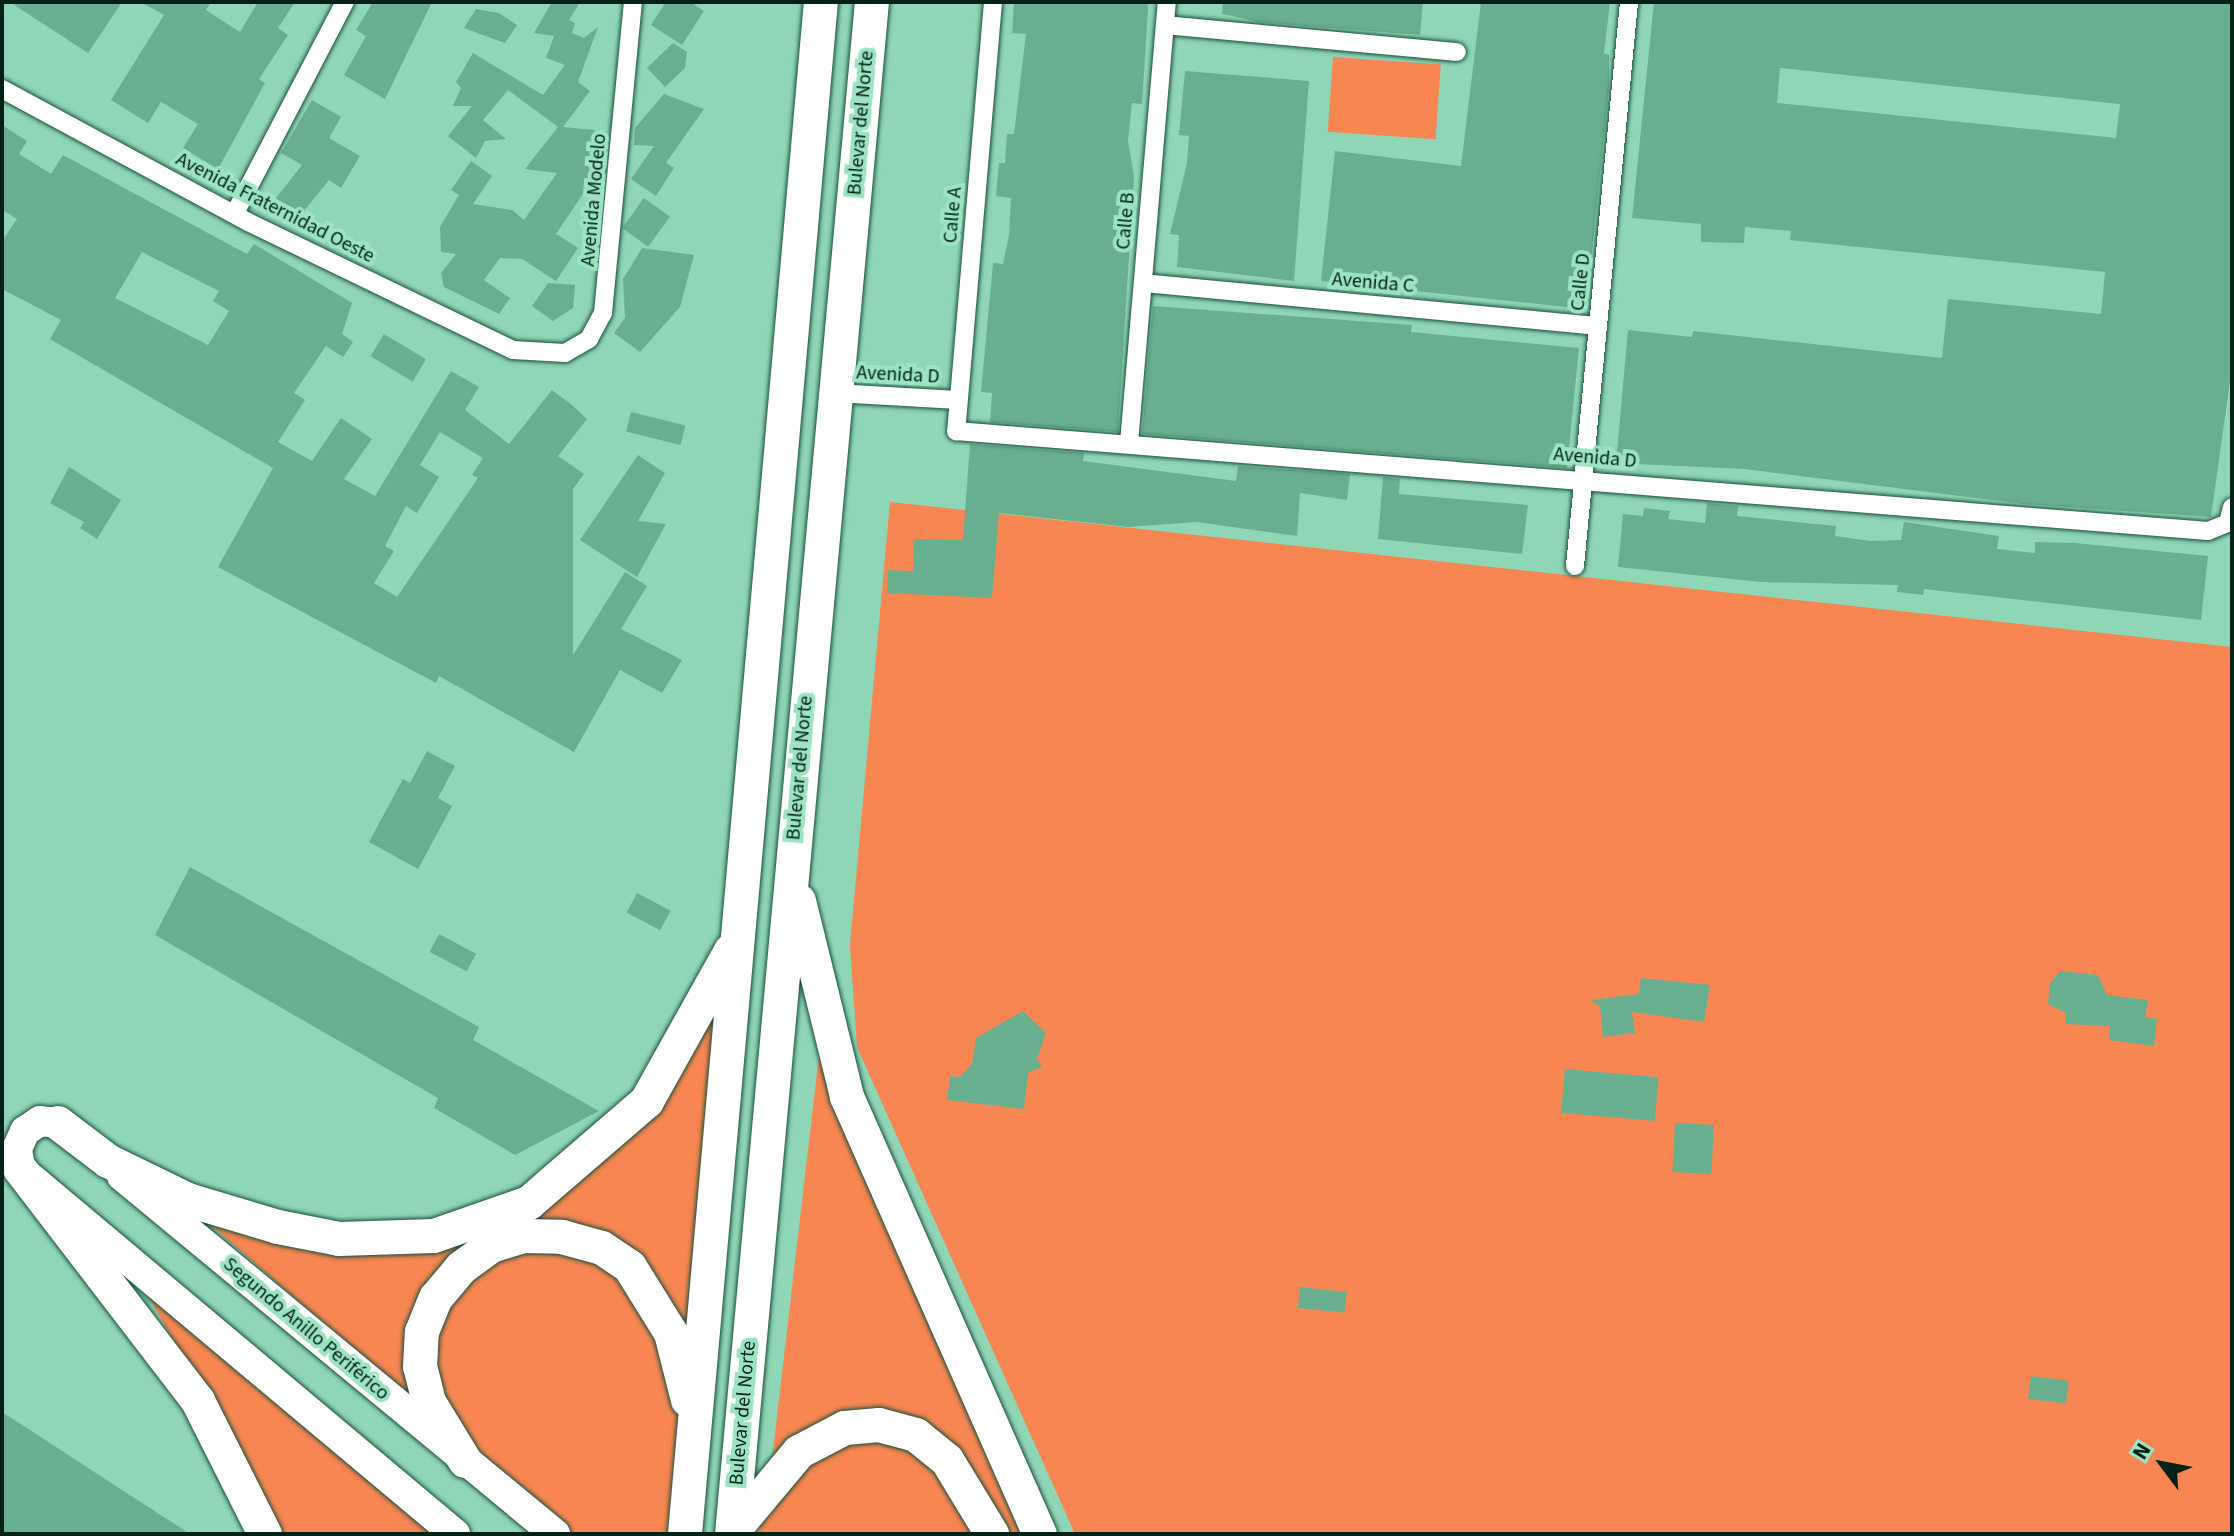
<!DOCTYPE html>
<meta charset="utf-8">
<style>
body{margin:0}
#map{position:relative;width:2234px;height:1536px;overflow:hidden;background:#8fd6b6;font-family:"Source Sans 3",sans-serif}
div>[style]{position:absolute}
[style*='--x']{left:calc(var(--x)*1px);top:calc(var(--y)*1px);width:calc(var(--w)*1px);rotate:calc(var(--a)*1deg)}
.green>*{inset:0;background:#f78652;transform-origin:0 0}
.building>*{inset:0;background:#68af8f;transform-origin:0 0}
.roads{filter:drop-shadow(0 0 2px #184f3a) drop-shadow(0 0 2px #184f3a)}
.street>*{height:18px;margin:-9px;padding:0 9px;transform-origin:9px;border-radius:9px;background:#fff}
.primary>*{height:30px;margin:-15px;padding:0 15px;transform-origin:15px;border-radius:15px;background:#fff}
.highway>*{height:34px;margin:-17px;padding:0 17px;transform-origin:17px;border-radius:17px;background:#fff}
span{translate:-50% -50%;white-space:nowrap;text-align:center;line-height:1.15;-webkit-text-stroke:8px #9ce3c2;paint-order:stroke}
.street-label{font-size:20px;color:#032116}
.frame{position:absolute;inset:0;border:4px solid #032116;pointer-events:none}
.north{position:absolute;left:2122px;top:1424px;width:80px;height:80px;-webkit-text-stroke:6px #9ce3c2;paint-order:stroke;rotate:302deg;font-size:22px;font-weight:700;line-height:32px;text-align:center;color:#032116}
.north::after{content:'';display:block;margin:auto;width:28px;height:36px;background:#032116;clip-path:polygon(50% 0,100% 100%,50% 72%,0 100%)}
</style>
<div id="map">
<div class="green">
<div style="left:1333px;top:57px;width:108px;height:75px;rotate:4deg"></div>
<div style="clip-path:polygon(890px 502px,2232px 647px,2232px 1534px,1075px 1534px,857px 1047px,850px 945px)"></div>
<div style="clip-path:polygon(719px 992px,686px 1356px,580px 1231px,437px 1282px,421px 1408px,197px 1213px,323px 1246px,543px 1205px)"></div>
<div style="clip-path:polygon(820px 1047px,1031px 1534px,1004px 1534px,884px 1415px,771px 1468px)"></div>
<div style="clip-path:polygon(546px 1246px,620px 1272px,650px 1315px,680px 1409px,668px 1534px,568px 1534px,469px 1453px,436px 1394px,431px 1335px,478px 1266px)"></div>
<div style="clip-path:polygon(145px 1291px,432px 1534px,274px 1534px,209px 1401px)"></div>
<div style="clip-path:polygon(848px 1438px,910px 1446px,939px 1467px,980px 1534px,759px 1534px,762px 1493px)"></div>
</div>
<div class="building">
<div style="clip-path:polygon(10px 2px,122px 2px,88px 53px)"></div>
<div style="clip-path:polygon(141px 2px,211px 2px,206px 10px,240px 32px,258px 2px,295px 2px,278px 28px,288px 35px,259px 79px,265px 83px,218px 169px,183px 148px,198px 124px,161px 102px,148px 123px,111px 100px,164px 15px)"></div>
<div style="clip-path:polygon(373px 2px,432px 2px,385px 99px,344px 75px,366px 36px,356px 30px)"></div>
<div style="clip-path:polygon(552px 2px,580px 2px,569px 20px,575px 23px,572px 33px,584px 38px,598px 27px,578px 82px,590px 91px,563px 127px,595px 130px,589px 185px,556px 234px,578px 248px,556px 281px,522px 259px,500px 258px,484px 280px,510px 298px,499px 314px,444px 287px,441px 273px,456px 254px,441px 252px,440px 227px,459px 195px,451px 190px,471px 161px,492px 176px,473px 204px,512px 210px,524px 220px,557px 173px,525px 169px,558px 127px,508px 90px,483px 120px,506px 139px,485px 141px,476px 158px,448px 136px,472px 106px,453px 106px,461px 88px,456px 82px,473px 53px,543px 95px,565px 65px,546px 58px,554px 36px,534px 33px)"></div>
<div style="clip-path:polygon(666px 2px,690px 2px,704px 11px,682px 45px,651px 25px)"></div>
<div style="clip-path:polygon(1014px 2px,1147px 2px,1148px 9px,1142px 104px,1132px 103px,1128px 141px,1134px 176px,1118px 432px,990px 422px,992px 393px,981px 392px,993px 263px,1003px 264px,1009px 235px,1011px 198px,996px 196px,999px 163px,1005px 163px,1007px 134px,1014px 134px,1026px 34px,1012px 33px)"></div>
<div style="clip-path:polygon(1223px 2px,1423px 2px,1420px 35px,1259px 22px,1222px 14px)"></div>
<div style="clip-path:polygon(1481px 2px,1610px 2px,1604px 54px,1609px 55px,1609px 87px,1586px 309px,1321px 281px,1335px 151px,1461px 166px)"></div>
<div style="clip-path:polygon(evenodd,1654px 2px,2232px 2px,2230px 381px,2211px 517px,2024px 504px,1744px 469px,1616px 463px,1628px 330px,1692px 337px,1693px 331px,1942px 358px,1948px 299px,2101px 314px,2105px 272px,1790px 240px,1791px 231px,1745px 227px,1744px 243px,1701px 242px,1701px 224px,1632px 218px,1654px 2px,1780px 68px,2120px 104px,2116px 138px,1777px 103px,1780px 68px)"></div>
<div style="clip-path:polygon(476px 9px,499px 13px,517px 25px,505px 43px,464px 28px)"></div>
<div style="clip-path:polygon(673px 43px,687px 52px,685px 68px,665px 87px,647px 68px)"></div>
<div style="clip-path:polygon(1185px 71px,1309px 81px,1294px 281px,1177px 267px,1179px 235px,1170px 234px,1187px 163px,1189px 136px,1179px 135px)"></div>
<div style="clip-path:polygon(664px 94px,704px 109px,666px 163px,674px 168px,656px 196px,631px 179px,654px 146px,634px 145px,635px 128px)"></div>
<div style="clip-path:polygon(312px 100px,341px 117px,329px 138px,360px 156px,341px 188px,329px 180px,299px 217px,276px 198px,302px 165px,281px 153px)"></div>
<div style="clip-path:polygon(evenodd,2px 125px,27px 141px,19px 154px,51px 174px,63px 155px,247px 254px,254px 244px,352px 303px,342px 334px,353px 342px,343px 357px,326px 346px,294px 393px,305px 400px,278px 442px,312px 461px,341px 418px,372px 439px,344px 479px,375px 496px,451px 371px,479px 387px,465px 410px,509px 444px,552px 390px,573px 406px,587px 419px,558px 456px,584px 474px,573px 489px,573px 655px,625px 572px,647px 586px,621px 629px,682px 660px,662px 693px,620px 670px,574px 752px,439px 676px,436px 683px,218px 567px,273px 468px,50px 339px,61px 320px,2px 289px,2px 241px,17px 219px,2px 210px,2px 125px,142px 252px,219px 291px,213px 301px,229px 311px,208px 345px,115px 298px,142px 252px,2px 125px,440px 432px,483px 458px,472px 475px,478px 478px,397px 597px,374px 583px,394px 551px,385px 546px,406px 506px,417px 513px,439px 477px,420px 465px,440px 432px)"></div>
<div style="left:644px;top:198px;width:32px;height:37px;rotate:36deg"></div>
<div style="clip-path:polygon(642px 248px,694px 255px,680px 307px,640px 352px,614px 333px,625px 318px,623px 279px)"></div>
<div style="clip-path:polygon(548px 283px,575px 285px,573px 308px,553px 321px,532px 306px)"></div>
<div style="clip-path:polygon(1153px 306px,1412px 325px,1411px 332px,1579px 348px,1567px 468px,1142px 434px)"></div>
<div style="left:384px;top:334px;width:49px;height:26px;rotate:31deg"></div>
<div style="left:631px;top:412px;width:56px;height:20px;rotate:14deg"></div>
<div style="clip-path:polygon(970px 444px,1084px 453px,1083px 461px,1236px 481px,1238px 466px,1350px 474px,1347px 500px,1300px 493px,1297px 536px,1197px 522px,1128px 527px,999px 513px,992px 598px,887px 593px,888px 570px,913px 571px,914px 539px,963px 540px)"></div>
<div style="clip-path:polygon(638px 455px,665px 473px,638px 521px,666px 524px,637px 577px,580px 540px)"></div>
<div style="clip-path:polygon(69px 467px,121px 500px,97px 539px,80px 528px,84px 522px,50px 503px)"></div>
<div style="clip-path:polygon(1383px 477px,1400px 479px,1399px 494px,1528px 505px,1522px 554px,1378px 539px)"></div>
<div style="clip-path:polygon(1707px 503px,1738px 506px,1737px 516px,1836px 526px,1835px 536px,1870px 541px,1901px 540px,1904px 522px,1999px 536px,1997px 549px,2035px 553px,2035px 542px,2075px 543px,2208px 556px,2201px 620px,1924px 589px,1923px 595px,1897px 592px,1898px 585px,1761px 582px,1618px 567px,1623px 514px,1643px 516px,1644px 508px,1670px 511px,1668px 519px,1705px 523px)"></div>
<div style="clip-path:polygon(427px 751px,455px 766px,438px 798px,452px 806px,418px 869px,369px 842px,403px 779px,410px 783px)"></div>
<div style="clip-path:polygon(190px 867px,479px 1027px,473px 1040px,599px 1111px,515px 1155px,434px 1108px,438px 1098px,155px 935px)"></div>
<div style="left:637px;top:893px;width:38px;height:22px;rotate:28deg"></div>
<div style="left:439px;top:934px;width:42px;height:20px;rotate:28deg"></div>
<div style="clip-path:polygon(2060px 971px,2098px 975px,2107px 995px,2148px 1000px,2145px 1017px,2157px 1019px,2154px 1046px,2109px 1040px,2110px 1026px,2065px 1024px,2066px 1013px,2048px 1004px,2050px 984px)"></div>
<div style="clip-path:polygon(1641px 978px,1710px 985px,1704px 1022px,1632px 1012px,1635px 1033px,1603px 1037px,1600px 1007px,1591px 1000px,1639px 994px)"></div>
<div style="clip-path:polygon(1023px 1011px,1046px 1033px,1037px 1059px,1042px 1067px,1028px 1073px,1024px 1109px,947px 1100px,950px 1076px,960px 1077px,972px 1064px,976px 1038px)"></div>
<div style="left:1565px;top:1069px;width:94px;height:44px;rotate:5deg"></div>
<div style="left:1675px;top:1123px;width:39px;height:49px;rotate:3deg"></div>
<div style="left:1300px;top:1287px;width:47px;height:21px;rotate:6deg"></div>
<div style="left:2031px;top:1376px;width:38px;height:23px;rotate:7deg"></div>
<div style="clip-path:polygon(2px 1412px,190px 1534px,2px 1534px)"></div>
</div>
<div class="roads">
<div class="street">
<div style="--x:993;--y:2;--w:431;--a:94.9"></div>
<div style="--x:956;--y:431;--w:1256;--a:4.57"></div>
<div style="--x:2208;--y:531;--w:22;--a:-22"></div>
<div style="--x:2228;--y:523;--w:16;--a:-76"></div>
<div style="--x:1165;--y:25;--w:293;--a:5.3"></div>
<div style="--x:2;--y:89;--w:280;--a:28.4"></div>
<div style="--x:248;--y:222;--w:294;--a:25.8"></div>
<div style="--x:513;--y:350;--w:52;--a:3.3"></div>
<div style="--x:565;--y:353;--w:28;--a:-30"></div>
<div style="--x:589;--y:339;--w:30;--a:-62"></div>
<div style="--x:603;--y:313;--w:312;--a:-84.5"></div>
<div style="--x:235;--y:213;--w:238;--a:-62.5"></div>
<div style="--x:1143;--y:283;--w:457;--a:5.4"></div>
<div style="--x:835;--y:393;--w:123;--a:3.3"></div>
<div style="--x:1129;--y:443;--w:443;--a:-85.1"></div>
<div style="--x:1575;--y:566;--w:567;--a:-84.53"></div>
</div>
<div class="primary">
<div style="--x:76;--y:1138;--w:23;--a:-140"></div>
<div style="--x:58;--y:1123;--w:18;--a:-174"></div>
<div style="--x:40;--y:1121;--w:18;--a:146"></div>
<div style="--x:25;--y:1131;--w:20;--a:114"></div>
<div style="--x:17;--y:1149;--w:20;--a:81"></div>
<div style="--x:20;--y:1169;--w:568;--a:40"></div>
<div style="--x:122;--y:1176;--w:562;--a:39.58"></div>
</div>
<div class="highway">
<div style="--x:799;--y:901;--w:202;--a:76.2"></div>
<div style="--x:847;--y:1097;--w:478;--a:66.2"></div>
<div style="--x:58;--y:1123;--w:63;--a:37.2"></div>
<div style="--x:108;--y:1161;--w:89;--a:26"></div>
<div style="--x:188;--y:1200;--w:94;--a:16.7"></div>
<div style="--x:278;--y:1227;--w:62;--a:11.1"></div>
<div style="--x:339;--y:1239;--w:95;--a:-1.8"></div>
<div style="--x:434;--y:1236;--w:101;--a:-19.2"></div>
<div style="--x:529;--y:1203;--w:156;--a:-40.8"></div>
<div style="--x:647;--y:1101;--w:172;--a:-60.8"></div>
<div style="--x:20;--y:1169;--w:292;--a:52.5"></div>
<div style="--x:198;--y:1401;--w:149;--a:63.3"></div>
<div style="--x:465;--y:1461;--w:69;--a:-121.4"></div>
<div style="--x:429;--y:1402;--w:36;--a:-104"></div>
<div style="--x:420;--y:1367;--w:35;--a:-87"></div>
<div style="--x:422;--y:1332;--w:37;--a:-68"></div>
<div style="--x:436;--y:1298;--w:39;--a:-50"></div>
<div style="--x:461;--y:1268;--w:37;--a:-36"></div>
<div style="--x:491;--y:1246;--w:34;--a:-17"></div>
<div style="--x:523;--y:1236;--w:39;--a:1"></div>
<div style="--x:562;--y:1237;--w:41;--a:15.4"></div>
<div style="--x:602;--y:1248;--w:34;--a:34"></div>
<div style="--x:630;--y:1267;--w:78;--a:58.2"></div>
<div style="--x:671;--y:1333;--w:69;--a:75.8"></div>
<div style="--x:733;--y:1531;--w:103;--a:-50.1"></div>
<div style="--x:799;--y:1452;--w:52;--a:-27.6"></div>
<div style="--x:845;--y:1428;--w:34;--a:-5"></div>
<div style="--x:879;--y:1425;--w:38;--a:15"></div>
<div style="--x:916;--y:1435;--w:40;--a:39"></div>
<div style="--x:947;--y:1460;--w:87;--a:58.7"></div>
<div style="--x:685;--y:1534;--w:1538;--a:-84.93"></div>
<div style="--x:732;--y:1534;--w:1538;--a:-84.78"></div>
</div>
</div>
<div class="street-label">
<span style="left:861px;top:123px;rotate:-85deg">Bulevar del Norte</span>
<span style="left:594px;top:200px;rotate:-85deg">Avenida Modelo</span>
<span style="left:275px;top:208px;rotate:27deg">Avenida Fraternidad Oeste</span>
<span style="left:953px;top:215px;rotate:-85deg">Calle A</span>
<span style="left:1126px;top:221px;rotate:-85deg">Calle B</span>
<span style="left:1581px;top:282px;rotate:-84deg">Calle D</span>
<span style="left:1373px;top:283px;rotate:5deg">Avenida C</span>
<span style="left:898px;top:375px;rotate:3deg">Avenida D</span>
<span style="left:1595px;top:458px;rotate:5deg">Avenida D</span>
<span style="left:800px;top:768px;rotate:-85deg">Bulevar del Norte</span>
<span style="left:306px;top:1329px;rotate:40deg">Segundo Anillo Periférico</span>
<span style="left:743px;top:1413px;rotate:-85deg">Bulevar del Norte</span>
</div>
<div class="frame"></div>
<div class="north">N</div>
</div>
